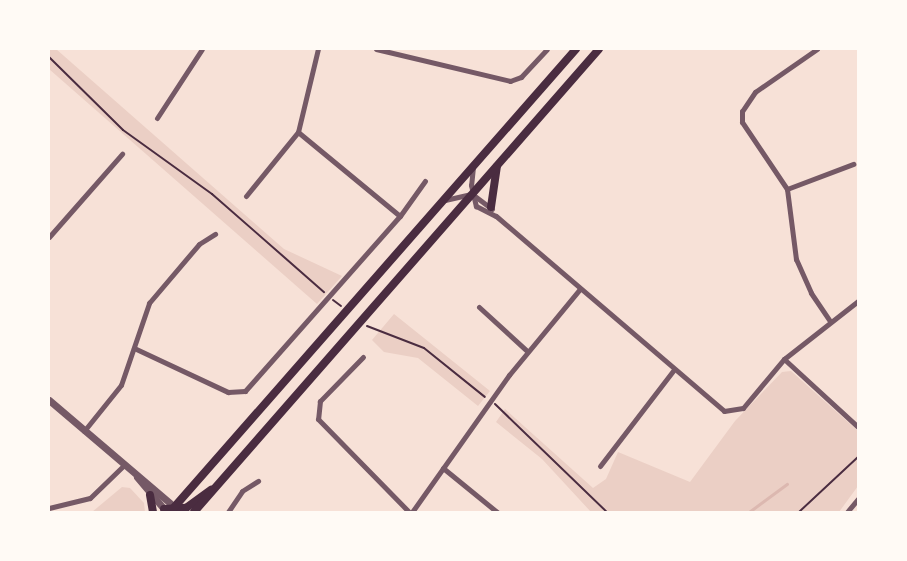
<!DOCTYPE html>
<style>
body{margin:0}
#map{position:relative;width:907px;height:561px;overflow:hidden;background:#f7e1d7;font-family:"Public Sans",sans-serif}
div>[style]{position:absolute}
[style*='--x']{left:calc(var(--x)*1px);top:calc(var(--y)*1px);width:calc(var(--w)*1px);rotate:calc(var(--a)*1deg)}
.green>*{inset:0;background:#ebcfc5}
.stream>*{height:2.5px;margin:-1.25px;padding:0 1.25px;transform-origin:1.25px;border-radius:1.25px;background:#dcb8b0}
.path>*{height:2px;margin:-1px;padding:0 1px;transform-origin:1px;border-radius:1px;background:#4a2c40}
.minor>*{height:5px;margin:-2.5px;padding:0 2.5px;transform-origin:2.5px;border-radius:2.5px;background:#755966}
.tertiary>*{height:7px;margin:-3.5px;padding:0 3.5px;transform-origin:3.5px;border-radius:3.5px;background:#755966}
.secondary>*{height:8px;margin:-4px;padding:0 4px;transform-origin:4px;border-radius:4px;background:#4a2c40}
span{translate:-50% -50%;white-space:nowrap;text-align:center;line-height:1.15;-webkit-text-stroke:4px #fffaf5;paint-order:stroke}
.frame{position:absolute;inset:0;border:50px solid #fffaf5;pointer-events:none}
</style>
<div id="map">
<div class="green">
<div style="clip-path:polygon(49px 49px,56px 49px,284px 249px,342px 276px,317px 304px,49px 69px)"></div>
<div style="clip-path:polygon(394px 314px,490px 391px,478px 406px,418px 358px,384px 352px,372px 340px)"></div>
<div style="clip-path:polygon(791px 371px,858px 431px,858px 486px,839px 512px,591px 512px,542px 459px,496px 422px,505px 409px,593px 488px,606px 479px,618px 452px,690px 482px,735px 421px,782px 372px)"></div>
<div style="clip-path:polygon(122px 487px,130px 488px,144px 503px,145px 512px,92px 512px)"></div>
</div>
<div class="stream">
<div style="--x:749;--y:512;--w:47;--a:-36.4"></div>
</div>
<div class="path">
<div style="--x:49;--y:57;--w:104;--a:44.6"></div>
<div style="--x:123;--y:130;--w:110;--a:35.7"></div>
<div style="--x:212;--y:194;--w:149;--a:41.2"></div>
<div style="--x:333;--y:300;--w:10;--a:37"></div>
<div style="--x:367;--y:326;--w:61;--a:21.1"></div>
<div style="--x:424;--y:348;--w:78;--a:38.8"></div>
<div style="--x:495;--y:404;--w:156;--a:44"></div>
<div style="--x:799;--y:512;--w:81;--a:-43"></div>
</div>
<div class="minor">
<div style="--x:376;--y:49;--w:138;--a:13.4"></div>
<div style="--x:510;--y:81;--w:12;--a:-20"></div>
<div style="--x:521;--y:77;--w:38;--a:-47"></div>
<div style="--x:817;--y:49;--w:75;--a:145.3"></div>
<div style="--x:755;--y:92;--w:23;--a:124"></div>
<div style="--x:742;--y:111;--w:11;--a:90"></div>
<div style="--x:742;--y:122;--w:81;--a:56.1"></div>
<div style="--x:787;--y:189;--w:71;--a:82.7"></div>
<div style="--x:796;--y:259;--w:37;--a:66"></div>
<div style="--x:811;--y:293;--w:34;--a:56"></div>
<div style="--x:157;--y:118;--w:82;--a:-56.9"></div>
<div style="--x:298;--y:132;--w:132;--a:39.5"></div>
<div style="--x:473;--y:167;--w:18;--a:96"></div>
<div style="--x:471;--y:185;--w:22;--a:77"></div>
<div style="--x:476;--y:206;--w:22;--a:27"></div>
<div style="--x:496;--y:216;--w:300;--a:40.5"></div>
<div style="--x:724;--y:411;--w:19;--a:-9"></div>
<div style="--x:743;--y:408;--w:64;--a:-50.1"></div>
<div style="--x:784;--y:359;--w:94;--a:-38.1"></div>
<div style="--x:787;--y:189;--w:71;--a:-20.7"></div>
<div style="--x:246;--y:196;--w:82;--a:-50.9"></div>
<div style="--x:298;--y:132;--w:85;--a:-76.5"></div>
<div style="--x:445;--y:200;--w:28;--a:-13"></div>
<div style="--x:472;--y:194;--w:25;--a:37"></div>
<div style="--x:49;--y:237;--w:111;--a:-48.7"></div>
<div style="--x:479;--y:307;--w:65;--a:42.5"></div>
<div style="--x:134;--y:348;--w:104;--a:25.1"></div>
<div style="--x:228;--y:392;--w:17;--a:-3"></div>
<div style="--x:245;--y:391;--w:234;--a:-48.5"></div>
<div style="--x:400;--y:216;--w:43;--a:-54.5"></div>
<div style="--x:363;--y:357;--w:62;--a:134.3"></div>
<div style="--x:320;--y:401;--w:18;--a:96"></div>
<div style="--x:318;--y:419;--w:130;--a:45.6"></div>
<div style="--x:784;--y:359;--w:100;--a:42.6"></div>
<div style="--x:84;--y:431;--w:59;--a:-51.2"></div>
<div style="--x:121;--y:385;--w:87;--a:-71.1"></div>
<div style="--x:149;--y:303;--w:77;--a:-49.7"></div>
<div style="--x:199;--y:244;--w:19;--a:-32"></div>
<div style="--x:600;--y:466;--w:120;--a:-52.5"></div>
<div style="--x:443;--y:468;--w:70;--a:39.2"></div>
<div style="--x:49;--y:508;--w:42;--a:-13.7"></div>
<div style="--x:90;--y:498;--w:46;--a:-44.1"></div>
<div style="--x:228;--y:512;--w:25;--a:-56"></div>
<div style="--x:242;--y:491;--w:19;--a:-32"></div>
<div style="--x:412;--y:512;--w:168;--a:-54.7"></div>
<div style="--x:509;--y:375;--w:110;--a:-50.5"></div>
<div style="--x:847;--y:512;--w:17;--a:-50"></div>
</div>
<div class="tertiary">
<div style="--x:49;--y:400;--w:159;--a:40.4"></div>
<div style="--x:137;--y:477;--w:42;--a:49.8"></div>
</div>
<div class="secondary">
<div style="--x:491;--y:207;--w:41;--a:-81.7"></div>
<div style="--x:150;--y:495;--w:17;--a:80"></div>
<div style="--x:164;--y:509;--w:22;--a:-3"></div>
<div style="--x:186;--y:508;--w:31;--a:-36"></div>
<div style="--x:170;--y:512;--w:616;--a:-48.75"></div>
<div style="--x:194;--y:512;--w:615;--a:-48.82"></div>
</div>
<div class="frame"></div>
</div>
